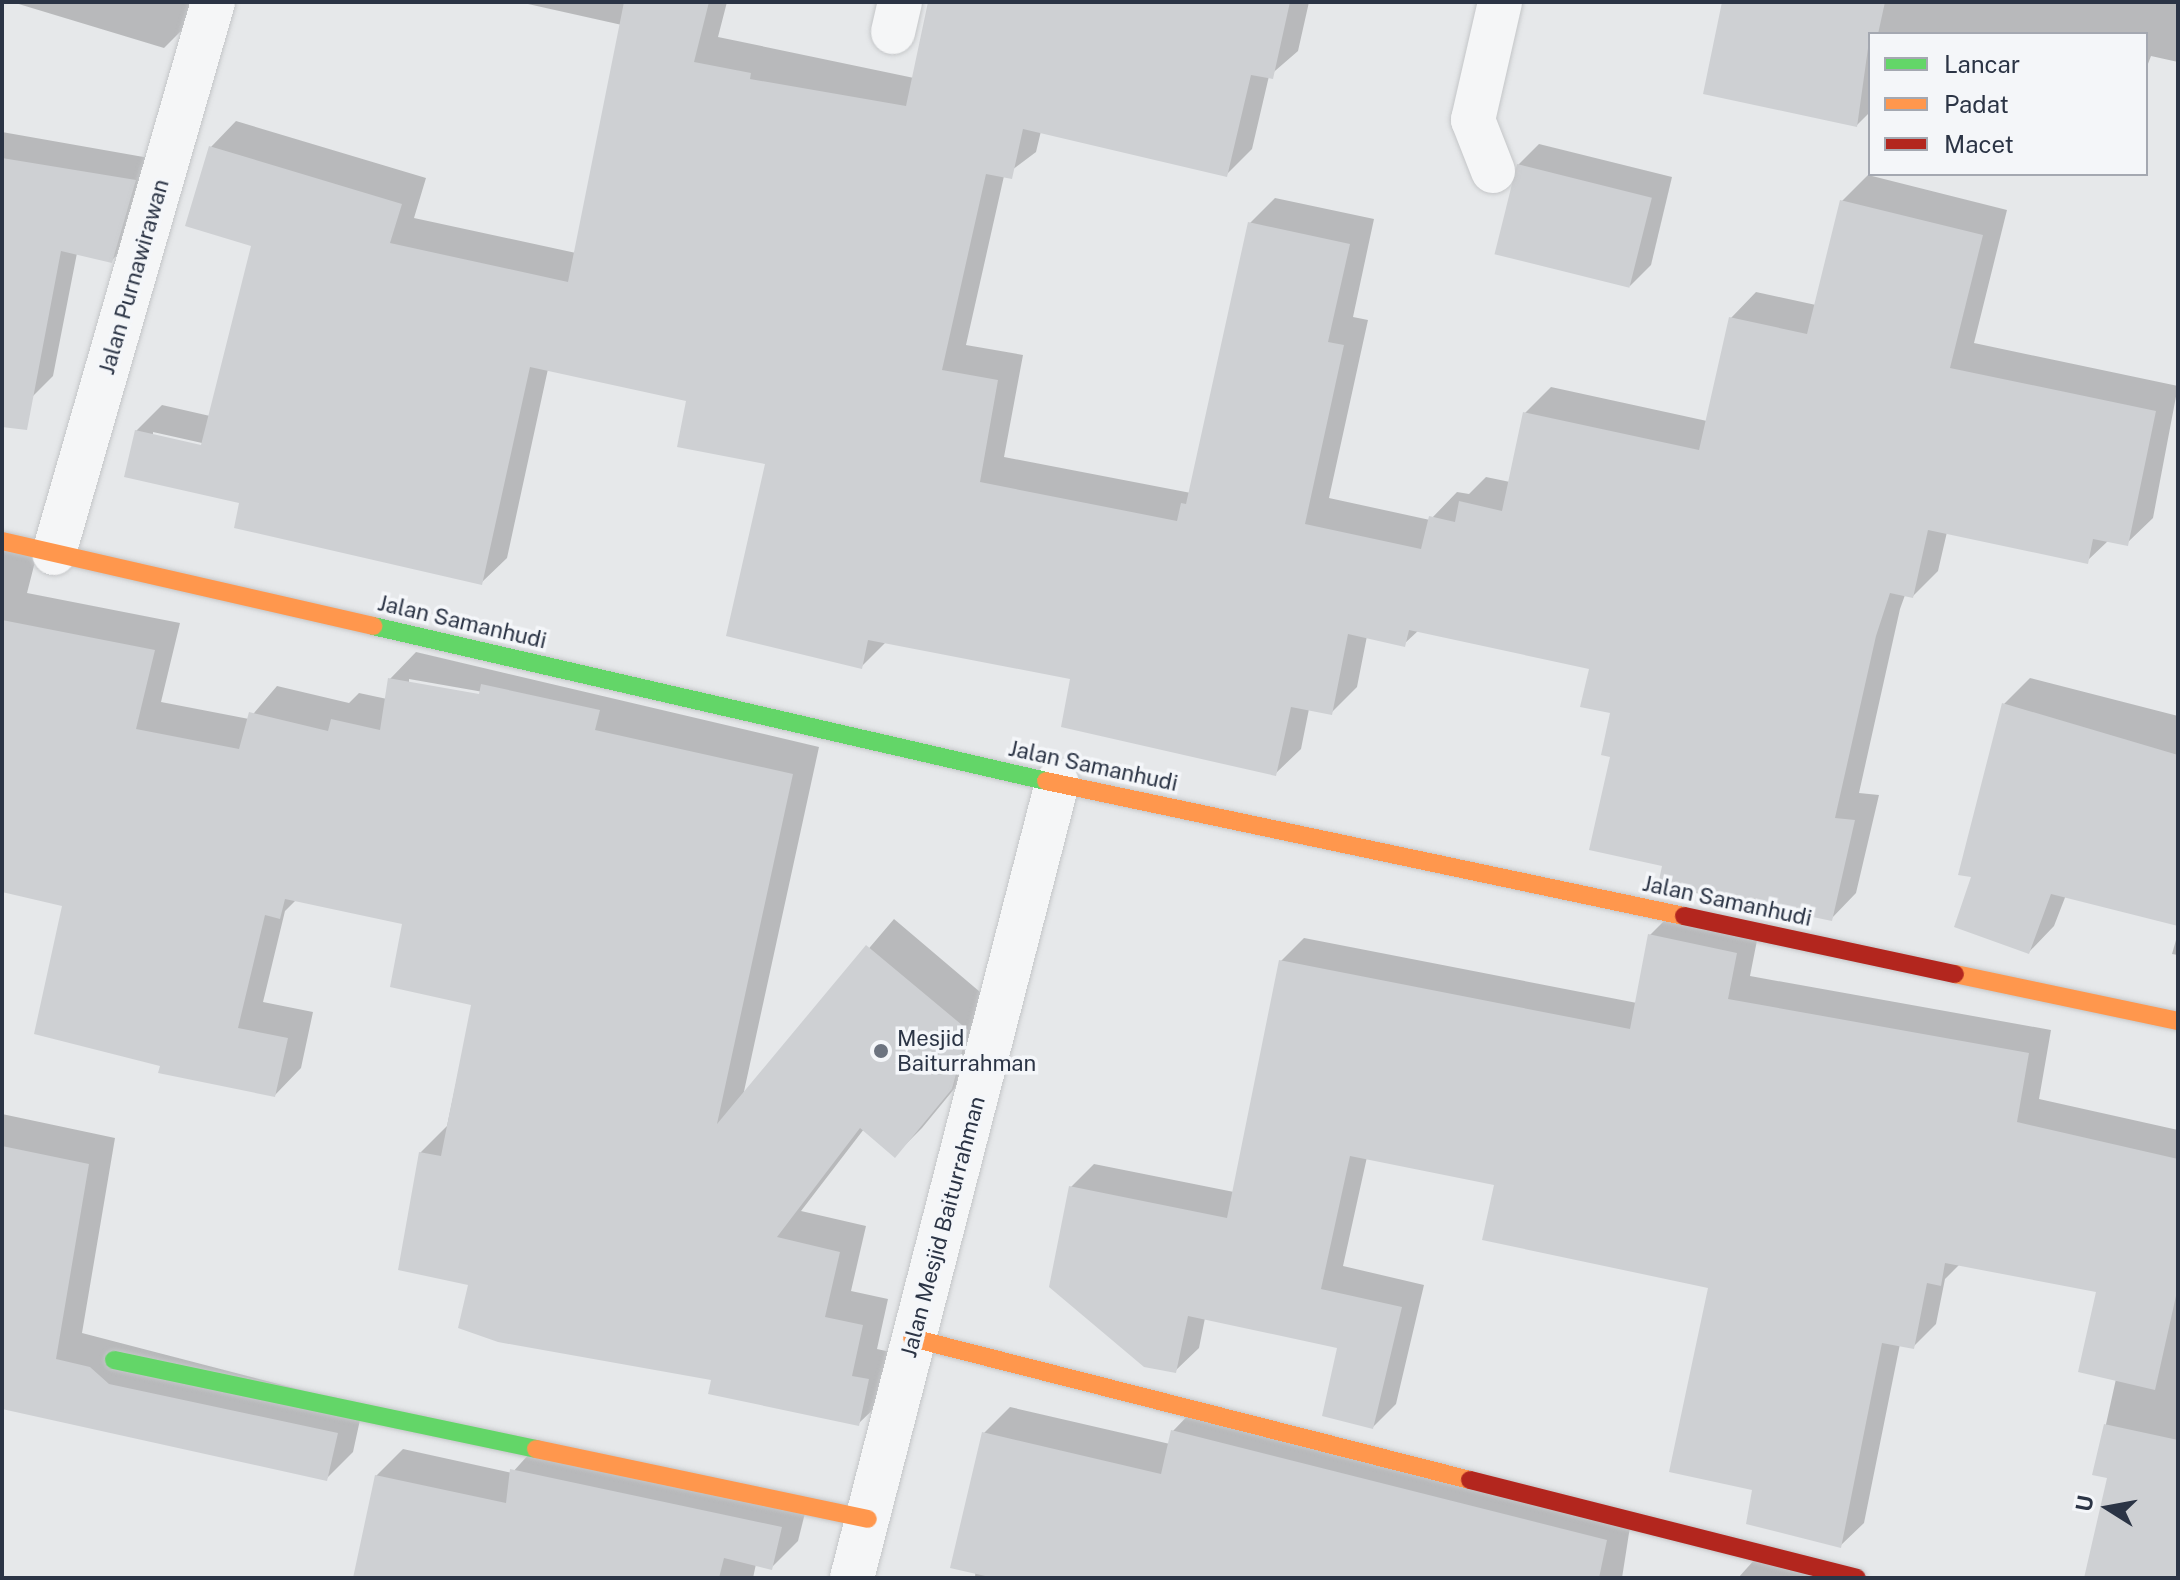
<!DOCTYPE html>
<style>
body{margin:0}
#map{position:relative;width:2180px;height:1580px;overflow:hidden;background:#e6e8ea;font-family:"Public Sans",sans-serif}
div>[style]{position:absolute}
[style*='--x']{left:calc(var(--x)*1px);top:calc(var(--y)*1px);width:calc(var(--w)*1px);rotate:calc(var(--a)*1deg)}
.shadow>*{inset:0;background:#0003}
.building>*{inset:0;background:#ced0d3;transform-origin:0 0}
.roads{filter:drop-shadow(0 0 2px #c4c6c8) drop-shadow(0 0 2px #c4c6c8)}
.street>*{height:44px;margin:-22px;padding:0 22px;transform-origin:22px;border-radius:22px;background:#f5f6f7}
.fast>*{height:18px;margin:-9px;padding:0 9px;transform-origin:9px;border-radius:9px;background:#63d668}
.slow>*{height:18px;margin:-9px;padding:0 9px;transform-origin:9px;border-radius:9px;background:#ff974d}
.jam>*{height:18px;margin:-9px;padding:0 9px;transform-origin:9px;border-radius:9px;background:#b3261e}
.dots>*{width:22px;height:22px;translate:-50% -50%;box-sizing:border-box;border:4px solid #f4f6f9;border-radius:50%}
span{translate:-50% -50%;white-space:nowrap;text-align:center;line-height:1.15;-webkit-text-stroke:7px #f4f6f9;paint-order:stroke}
.street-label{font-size:22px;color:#2b3445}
.poi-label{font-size:22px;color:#2b3445}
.left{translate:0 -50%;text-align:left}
.frame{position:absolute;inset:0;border:4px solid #2b3445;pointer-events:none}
.legend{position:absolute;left:1868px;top:32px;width:280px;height:144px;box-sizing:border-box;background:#f4f6f9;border:2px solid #a4a8b1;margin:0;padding:10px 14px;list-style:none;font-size:24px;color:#2b3445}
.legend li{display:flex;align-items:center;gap:16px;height:40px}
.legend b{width:40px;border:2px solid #a4a8b1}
.north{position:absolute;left:2068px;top:1468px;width:80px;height:80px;-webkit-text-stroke:6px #f4f6f9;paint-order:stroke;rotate:281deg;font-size:22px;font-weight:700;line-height:32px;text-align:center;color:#2b3445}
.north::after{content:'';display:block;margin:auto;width:28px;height:36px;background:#2b3445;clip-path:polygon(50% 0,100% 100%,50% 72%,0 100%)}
</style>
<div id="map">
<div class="shadow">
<div style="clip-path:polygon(12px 2px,199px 2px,194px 18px,164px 48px)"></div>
<div style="clip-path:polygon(evenodd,519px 2px,727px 2px,718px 37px,914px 78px,930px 2px,1309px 2px,1298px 51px,1269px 76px,1252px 149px,1226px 175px,1041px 131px,1036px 152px,1004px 176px,966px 345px,1023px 355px,1004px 457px,1191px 493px,1250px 223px,1275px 198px,1374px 219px,1353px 317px,1368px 320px,1329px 498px,1430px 520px,1457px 492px,1469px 494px,1486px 477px,1510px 482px,1525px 413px,1551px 387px,1707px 421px,1731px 318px,1756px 292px,1816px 305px,1842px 201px,1868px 175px,2007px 210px,1974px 343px,2178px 386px,2153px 518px,2127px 543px,2109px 540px,2087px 561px,1947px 532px,1938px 571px,1913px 596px,1905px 595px,1900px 609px,1859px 793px,1879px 795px,1856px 893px,1831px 919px,1664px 865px,1613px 755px,1612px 712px,1591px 667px,1419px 630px,1404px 644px,1367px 636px,1357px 687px,1331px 713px,1309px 709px,1301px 749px,1275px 774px,1073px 678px,886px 642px,861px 667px,768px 463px,689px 399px,548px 369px,507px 558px,481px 583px,242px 502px,136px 431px,162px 405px,210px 416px,253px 245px,211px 147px,236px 121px,426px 178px,414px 218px,576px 253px,622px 25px,519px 2px,153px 432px,211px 445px,210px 449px,153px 436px,153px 432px)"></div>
<div style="clip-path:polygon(1724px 2px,2178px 2px,2178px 62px,2151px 56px,2146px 69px,2146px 34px,1870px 34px,1870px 112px,1857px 125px)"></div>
<div style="clip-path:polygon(2px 132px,155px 159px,132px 240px,111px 261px,77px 253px,53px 376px,32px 397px,2px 391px)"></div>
<div style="clip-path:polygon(1539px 144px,1672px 177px,1651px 265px,1630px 286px,1518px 165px)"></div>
<div style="clip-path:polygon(evenodd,2px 541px,38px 550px,27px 593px,180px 623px,161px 702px,249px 719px,277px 686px,349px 703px,359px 693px,387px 699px,390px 679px,416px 652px,819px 747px,743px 1096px,894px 919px,993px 1003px,978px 1060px,922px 1128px,895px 1155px,864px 1129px,801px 1211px,866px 1226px,851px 1291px,888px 1299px,877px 1349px,895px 1353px,885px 1398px,858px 1424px,713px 1379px,470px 1283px,420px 1153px,447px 1126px,473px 1003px,404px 922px,296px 900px,285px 911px,263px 1002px,313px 1012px,301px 1068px,275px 1095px,162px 1064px,64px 905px,2px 890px,2px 541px,409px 679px,489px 693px,488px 697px,409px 683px,409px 679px)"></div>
<div style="clip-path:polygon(2030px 678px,2178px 716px,2178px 924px,2066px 895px,2054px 926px,2029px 952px,1974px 876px,2004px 704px)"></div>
<div style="clip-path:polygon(1673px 912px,1759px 930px,1750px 976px,2051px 1030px,2039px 1099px,2178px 1130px,2178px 1578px,2086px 1578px,2109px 1476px,2095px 1474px,2116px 1379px,2099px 1291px,1960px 1264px,1945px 1279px,1936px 1324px,1913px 1347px,1900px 1344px,1864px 1523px,1840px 1546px,1754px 1488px,1710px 1286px,1496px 1183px,1367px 1157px,1343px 1266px,1424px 1285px,1396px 1404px,1373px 1427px,1340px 1347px,1205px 1318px,1199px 1348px,1175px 1371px,1071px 1187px,1094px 1164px,1234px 1192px,1281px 961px,1304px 938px,1637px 1003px,1650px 935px)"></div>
<div style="clip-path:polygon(2178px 933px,2178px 955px,2172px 954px)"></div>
<div style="clip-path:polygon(2px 1114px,115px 1138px,82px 1333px,363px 1406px,353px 1452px,326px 1479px,2px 1407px)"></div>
<div style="clip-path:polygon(1199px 1404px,1632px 1514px,1622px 1578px,975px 1578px,984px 1433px,1010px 1407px,1170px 1444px,1173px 1431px)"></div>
<div style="clip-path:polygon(538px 1444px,808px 1501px,798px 1541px,772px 1567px,756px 1564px,753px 1578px,355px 1578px,376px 1476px,403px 1449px,512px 1473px)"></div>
<div style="clip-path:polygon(1765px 1548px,1855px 1578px,1738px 1578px)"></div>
</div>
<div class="building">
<div style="clip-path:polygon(624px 2px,709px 2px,694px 62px,751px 73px,750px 79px,906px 106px,928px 2px,1290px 2px,1273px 79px,1251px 75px,1227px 177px,1023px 129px,1012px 179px,986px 174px,942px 370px,998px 380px,980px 482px,1177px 521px,1181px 503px,1186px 504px,1248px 222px,1350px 244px,1328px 342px,1344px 345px,1305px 524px,1421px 549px,1429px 516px,1455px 522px,1459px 501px,1502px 511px,1523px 412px,1699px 450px,1729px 317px,1807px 334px,1840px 200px,1983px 235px,1950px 368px,2156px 411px,2128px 546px,2093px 539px,2088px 564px,1928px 530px,1913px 598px,1890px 593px,1876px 636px,1835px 818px,1855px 820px,1832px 921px,1658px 885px,1662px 866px,1589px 850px,1610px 757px,1601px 755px,1610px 713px,1580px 707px,1589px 669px,1409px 630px,1405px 647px,1348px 634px,1332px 715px,1291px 707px,1276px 776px,1061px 727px,1070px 679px,868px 640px,862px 669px,726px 636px,765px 464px,677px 447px,686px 401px,530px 367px,482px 585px,234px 528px,239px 503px,124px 477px,135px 430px,201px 445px,251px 246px,185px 226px,209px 146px,402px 204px,390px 243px,568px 282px)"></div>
<div style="clip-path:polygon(1722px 2px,1885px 2px,1878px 34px,1870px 34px,1857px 127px,1703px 94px)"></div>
<div style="clip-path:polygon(2px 158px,136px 180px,112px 263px,61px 251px,27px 430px,2px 427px)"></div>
<div style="left:1517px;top:164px;width:139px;height:93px;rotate:14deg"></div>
<div style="clip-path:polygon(2px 620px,155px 650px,136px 729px,239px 749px,249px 712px,328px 731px,331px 719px,380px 730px,388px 678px,479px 694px,481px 684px,600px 710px,595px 730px,793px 774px,717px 1124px,866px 945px,968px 1030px,952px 1089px,895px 1158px,860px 1128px,777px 1237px,840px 1252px,825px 1317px,863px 1325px,852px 1376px,869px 1379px,859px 1426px,708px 1394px,711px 1380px,498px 1342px,458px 1328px,468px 1285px,398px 1270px,419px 1152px,441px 1156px,471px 1005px,390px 987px,402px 924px,285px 899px,280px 919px,265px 915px,238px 1028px,288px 1038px,275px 1097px,158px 1073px,160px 1066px,34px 1034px,62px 906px,2px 892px)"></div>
<div style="clip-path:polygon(2002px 703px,2178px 755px,2178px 926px,2051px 894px,2029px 954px,1954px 927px,1971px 877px,1958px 875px)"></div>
<div style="clip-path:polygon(1648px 934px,1737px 953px,1728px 999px,2029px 1053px,2017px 1122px,2178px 1159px,2178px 1287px,2155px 1390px,2078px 1372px,2096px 1292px,1945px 1263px,1941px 1286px,1927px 1283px,1914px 1349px,1882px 1343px,1841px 1548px,1746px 1524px,1752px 1490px,1669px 1472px,1708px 1288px,1482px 1240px,1494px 1185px,1350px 1156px,1321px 1289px,1402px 1307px,1373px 1429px,1322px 1416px,1337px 1348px,1188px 1316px,1176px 1373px,1144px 1367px,1049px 1287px,1069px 1186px,1227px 1218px,1279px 960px,1630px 1029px)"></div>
<div style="clip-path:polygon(2px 1146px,89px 1164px,56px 1359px,90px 1367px,109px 1384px,338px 1433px,327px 1481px,2px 1409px)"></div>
<div style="clip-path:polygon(2104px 1424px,2178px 1440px,2178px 1578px,2084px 1578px,2107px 1478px,2092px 1475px)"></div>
<div style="clip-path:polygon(1171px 1430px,1607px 1540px,1599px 1578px,994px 1578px,950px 1568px,982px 1432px,1161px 1474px)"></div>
<div style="clip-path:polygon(510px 1469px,782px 1527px,772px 1570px,724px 1558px,719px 1578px,353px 1578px,375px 1475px,506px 1503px)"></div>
</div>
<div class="roads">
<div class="street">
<div style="--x:893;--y:32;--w:31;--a:-77"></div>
<div style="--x:1493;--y:171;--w:55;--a:-111.4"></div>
<div style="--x:1473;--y:120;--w:121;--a:-77.1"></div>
<div style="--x:54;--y:553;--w:573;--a:-73.9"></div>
<div style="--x:852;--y:1578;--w:821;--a:-75.54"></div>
</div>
<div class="fast">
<div style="--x:373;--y:626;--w:691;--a:12.97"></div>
<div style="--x:114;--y:1360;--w:431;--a:11.9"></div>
</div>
<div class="slow">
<div style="--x:2;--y:541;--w:381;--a:12.9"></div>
<div style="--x:1046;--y:781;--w:652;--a:11.95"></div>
<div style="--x:1955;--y:974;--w:228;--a:11.9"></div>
<div style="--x:912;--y:1338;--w:576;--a:14.28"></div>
<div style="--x:536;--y:1449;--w:339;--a:11.9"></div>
</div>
<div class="jam">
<div style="--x:1684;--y:916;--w:277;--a:12.1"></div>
<div style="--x:1470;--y:1480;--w:399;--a:14.2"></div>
</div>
</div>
<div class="dots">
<div style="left:881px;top:1051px;background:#6c737f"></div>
</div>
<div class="street-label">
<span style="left:134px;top:277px;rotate:-74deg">Jalan Purnawirawan</span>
<span style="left:462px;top:622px;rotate:13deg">Jalan Samanhudi</span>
<span style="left:1093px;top:766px;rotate:12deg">Jalan Samanhudi</span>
<span style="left:1727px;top:901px;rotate:12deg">Jalan Samanhudi</span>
<span style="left:943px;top:1227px;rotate:-75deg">Jalan Mesjid Baiturrahman</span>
</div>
<div class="poi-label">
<span class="left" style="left:897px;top:1051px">Mesjid<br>Baiturrahman</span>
</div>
<div class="frame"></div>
<ul class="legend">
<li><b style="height:10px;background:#63d668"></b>Lancar</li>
<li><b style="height:10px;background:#ff974d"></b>Padat</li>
<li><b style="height:10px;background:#b3261e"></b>Macet</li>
</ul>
<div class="north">U</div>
</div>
